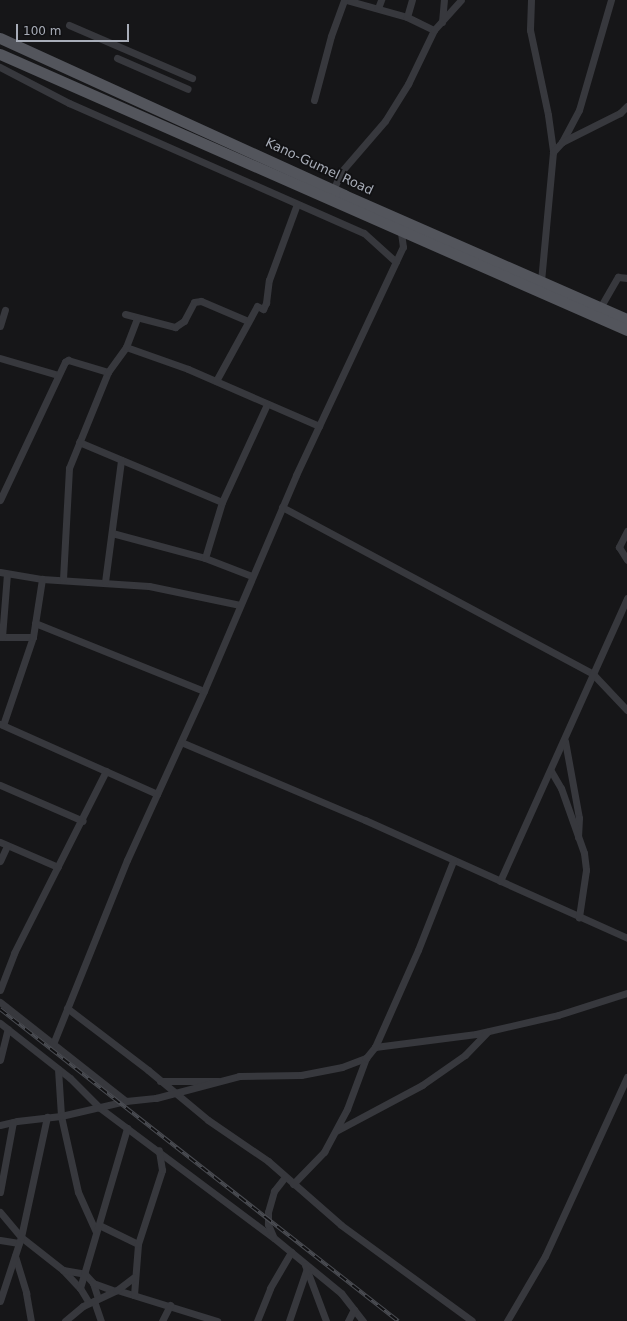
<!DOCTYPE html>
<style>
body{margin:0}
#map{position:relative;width:627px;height:1321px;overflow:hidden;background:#161618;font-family:"DejaVu Sans",sans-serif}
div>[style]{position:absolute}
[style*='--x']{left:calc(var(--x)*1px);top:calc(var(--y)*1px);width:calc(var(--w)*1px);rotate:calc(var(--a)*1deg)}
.minor>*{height:7px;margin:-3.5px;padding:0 3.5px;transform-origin:3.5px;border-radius:3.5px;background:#37383d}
.primary>*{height:11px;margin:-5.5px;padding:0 5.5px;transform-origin:5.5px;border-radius:5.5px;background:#53555c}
.rail>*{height:4px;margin-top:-2px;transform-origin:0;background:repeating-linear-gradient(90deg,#111113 0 8px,#4a4c52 0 16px);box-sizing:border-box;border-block:1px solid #4a4c52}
span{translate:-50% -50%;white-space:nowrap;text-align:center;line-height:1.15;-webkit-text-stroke:3.5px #111113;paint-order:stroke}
.street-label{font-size:13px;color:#a8adb8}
.scale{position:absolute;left:16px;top:24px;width:113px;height:18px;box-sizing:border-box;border:2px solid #a8adb8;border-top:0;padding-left:5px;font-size:12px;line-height:14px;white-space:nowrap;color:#a8adb8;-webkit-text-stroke:3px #111113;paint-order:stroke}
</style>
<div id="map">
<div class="minor">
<div style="--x:346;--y:0;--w:63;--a:15.6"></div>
<div style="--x:407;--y:17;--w:30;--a:26"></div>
<div style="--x:531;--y:0;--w:30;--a:92"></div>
<div style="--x:530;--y:30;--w:87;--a:78"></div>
<div style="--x:548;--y:115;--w:37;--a:82"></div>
<div style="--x:553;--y:152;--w:130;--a:95.3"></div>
<div style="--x:378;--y:8;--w:9;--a:-69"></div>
<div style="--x:407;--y:17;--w:18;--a:-74"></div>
<div style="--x:442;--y:22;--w:22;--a:-85"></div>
<div style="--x:69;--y:25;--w:134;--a:23.3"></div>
<div style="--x:117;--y:58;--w:77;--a:23.6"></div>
<div style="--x:0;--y:67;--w:78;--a:27.6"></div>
<div style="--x:69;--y:103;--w:322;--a:23.8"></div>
<div style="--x:364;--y:233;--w:43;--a:42.2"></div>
<div style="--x:314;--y:100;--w:66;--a:-75.1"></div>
<div style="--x:331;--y:36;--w:38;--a:-70"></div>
<div style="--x:562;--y:142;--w:36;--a:-62"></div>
<div style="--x:579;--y:110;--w:115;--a:-73.8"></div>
<div style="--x:553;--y:152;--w:13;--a:-48"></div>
<div style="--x:562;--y:142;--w:65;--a:-26.6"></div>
<div style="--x:620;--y:113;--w:10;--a:-45"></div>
<div style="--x:334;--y:188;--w:17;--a:-66"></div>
<div style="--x:341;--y:172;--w:67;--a:-49.2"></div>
<div style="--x:385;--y:121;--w:44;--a:-58.1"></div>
<div style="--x:408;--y:84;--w:60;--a:-64.3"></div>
<div style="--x:434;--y:30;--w:40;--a:-48"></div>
<div style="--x:601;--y:306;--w:34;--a:-60"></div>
<div style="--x:618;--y:277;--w:9;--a:6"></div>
<div style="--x:125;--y:314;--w:52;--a:14.6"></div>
<div style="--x:175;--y:327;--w:11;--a:-34"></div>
<div style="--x:184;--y:321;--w:21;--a:-62"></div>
<div style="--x:194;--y:302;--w:7;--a:-8"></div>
<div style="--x:201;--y:301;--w:51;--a:23.1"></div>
<div style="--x:0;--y:326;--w:17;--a:-73"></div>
<div style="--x:126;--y:347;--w:66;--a:19.5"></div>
<div style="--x:188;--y:369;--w:143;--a:23.5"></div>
<div style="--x:0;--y:358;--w:60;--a:16.3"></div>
<div style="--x:216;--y:381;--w:85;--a:-61.3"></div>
<div style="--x:257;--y:306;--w:7;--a:27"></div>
<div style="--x:263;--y:309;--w:7;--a:-63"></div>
<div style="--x:266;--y:303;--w:23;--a:-83"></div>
<div style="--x:269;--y:280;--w:81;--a:-69.8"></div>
<div style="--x:79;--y:442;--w:155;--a:22.8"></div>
<div style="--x:0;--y:500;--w:153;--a:-64.8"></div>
<div style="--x:65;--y:362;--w:4;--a:-34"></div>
<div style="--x:68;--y:360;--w:42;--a:16.7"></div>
<div style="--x:282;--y:507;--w:352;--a:28.2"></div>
<div style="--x:592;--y:673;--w:51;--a:46.6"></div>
<div style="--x:627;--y:531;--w:18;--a:117"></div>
<div style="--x:619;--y:547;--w:15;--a:58"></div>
<div style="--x:112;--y:533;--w:96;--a:15"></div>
<div style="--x:205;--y:558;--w:50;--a:21"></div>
<div style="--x:205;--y:558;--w:59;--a:-73.1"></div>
<div style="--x:222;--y:502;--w:108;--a:-65.3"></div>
<div style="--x:0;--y:572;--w:43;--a:9.5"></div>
<div style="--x:42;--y:579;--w:107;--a:3.7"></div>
<div style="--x:149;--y:586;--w:93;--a:11.8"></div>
<div style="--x:63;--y:579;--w:111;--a:-86.9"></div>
<div style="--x:69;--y:468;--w:104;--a:-67.9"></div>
<div style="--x:108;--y:372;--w:31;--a:-54"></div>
<div style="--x:126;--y:347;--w:31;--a:-69"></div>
<div style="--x:105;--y:582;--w:123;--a:-82.5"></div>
<div style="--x:35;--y:623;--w:182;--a:21.9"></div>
<div style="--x:0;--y:637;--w:33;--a:0"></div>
<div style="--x:2;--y:637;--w:63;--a:-85.5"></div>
<div style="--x:0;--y:724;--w:172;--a:24"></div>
<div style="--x:3;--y:725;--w:93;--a:-71.2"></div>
<div style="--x:33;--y:637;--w:59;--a:-81.2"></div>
<div style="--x:565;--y:741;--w:78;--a:79.7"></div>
<div style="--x:579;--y:818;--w:19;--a:93"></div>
<div style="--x:181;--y:742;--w:200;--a:23"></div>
<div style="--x:365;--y:820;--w:287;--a:24.2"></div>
<div style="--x:551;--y:771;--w:20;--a:60"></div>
<div style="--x:561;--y:788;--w:69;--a:70.5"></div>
<div style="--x:584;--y:853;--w:17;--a:83"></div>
<div style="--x:586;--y:870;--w:48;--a:98.5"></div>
<div style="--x:0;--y:785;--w:90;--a:23.4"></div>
<div style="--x:0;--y:842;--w:63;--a:23.3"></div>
<div style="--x:0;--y:861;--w:17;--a:-65"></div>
<div style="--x:500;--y:881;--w:310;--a:-65.8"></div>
<div style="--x:0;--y:990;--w:40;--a:-69"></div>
<div style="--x:14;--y:953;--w:204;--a:-63.2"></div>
<div style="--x:0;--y:1002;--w:160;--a:38.2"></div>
<div style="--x:67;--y:1008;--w:102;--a:37.4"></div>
<div style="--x:148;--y:1070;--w:78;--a:39.8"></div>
<div style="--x:208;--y:1120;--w:73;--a:34.3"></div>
<div style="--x:268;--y:1161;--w:97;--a:41.2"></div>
<div style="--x:341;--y:1225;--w:162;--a:36.2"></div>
<div style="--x:0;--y:1023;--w:89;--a:38.2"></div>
<div style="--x:70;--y:1078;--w:42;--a:45"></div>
<div style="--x:100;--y:1108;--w:217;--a:36.8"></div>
<div style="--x:274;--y:1238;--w:87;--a:39.4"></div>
<div style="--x:341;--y:1293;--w:36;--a:52"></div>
<div style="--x:53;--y:1044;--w:198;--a:-68.1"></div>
<div style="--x:127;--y:860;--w:186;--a:-65.5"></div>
<div style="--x:204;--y:691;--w:235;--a:-66.9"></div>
<div style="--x:296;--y:475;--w:252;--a:-64.9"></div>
<div style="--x:403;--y:247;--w:14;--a:-98"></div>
<div style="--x:375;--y:1047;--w:102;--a:-7.3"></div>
<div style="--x:476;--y:1034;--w:84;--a:-13"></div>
<div style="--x:558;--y:1015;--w:72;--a:-17.7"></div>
<div style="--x:0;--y:1060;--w:32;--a:-76"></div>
<div style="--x:58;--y:1069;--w:47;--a:86.3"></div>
<div style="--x:61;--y:1116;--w:78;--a:77.4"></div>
<div style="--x:78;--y:1192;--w:44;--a:65.8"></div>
<div style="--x:160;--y:1081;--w:58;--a:0"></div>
<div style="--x:0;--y:1125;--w:17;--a:-13"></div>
<div style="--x:17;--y:1121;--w:44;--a:-6.5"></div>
<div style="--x:61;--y:1116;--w:67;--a:-13"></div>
<div style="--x:126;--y:1101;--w:30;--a:-6"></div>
<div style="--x:156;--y:1098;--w:86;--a:-14.8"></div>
<div style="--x:239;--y:1076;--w:62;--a:-0.9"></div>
<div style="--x:301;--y:1075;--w:42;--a:-11"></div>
<div style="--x:342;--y:1067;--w:26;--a:-21"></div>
<div style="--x:336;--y:1131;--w:98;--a:-28.1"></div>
<div style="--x:422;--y:1085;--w:52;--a:-34.9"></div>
<div style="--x:465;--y:1055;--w:32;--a:-46"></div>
<div style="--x:293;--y:1184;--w:45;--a:-45.9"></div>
<div style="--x:324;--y:1152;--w:49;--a:-61.9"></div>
<div style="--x:347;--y:1109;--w:54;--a:-69.6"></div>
<div style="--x:366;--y:1058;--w:14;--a:-51"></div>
<div style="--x:375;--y:1047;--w:106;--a:-66.1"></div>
<div style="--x:418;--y:950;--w:96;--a:-68.5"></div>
<div style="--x:0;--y:1192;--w:71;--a:-79.5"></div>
<div style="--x:0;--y:1212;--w:33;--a:50"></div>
<div style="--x:21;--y:1237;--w:53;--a:38.2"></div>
<div style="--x:63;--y:1270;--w:25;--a:47"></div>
<div style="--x:80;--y:1288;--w:17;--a:59"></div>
<div style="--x:99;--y:1225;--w:43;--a:26"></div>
<div style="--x:273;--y:1236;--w:13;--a:-113"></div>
<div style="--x:268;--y:1224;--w:12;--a:-90"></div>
<div style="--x:268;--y:1212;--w:22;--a:-74"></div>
<div style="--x:274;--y:1191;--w:18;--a:-52"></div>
<div style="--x:0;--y:1240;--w:19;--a:9"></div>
<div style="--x:15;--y:1256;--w:39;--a:73"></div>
<div style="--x:26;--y:1293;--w:28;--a:80"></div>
<div style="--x:305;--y:1265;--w:60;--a:69.4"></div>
<div style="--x:63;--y:1270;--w:22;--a:10"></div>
<div style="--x:85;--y:1274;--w:12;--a:48"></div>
<div style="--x:93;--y:1283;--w:16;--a:72"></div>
<div style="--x:93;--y:1283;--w:23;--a:20"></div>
<div style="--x:80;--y:1288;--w:167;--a:-73.6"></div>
<div style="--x:117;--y:1290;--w:105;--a:17.2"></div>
<div style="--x:134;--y:1295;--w:51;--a:-85.5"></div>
<div style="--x:138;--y:1244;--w:78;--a:-72"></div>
<div style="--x:162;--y:1170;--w:20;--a:-99"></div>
<div style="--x:0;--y:1301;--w:67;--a:-71.8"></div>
<div style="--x:21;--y:1237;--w:123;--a:-77.8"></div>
<div style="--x:94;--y:1301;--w:21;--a:71"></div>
<div style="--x:65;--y:1321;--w:23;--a:-40"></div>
<div style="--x:83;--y:1306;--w:38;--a:-25"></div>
<div style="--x:117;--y:1290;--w:21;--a:-37"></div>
<div style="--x:162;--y:1321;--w:18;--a:-63"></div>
<div style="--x:257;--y:1321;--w:35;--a:-68"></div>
<div style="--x:270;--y:1288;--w:42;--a:-59.7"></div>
<div style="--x:289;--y:1321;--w:53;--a:-71.2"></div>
<div style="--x:348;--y:1321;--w:13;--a:-63"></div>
<div style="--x:507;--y:1321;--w:75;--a:-59.7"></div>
<div style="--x:545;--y:1256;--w:197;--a:-65.4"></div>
</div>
<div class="primary">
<div style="--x:0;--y:38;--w:378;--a:24.5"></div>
<div style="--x:344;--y:195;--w:309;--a:23.7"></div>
<div style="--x:0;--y:54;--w:685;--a:23.76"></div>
</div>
<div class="rail">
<div style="--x:0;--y:1009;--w:506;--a:38.09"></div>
</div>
<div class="street-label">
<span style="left:319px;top:167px;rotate:25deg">Kano-Gumel Road</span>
</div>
<div class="scale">100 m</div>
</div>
